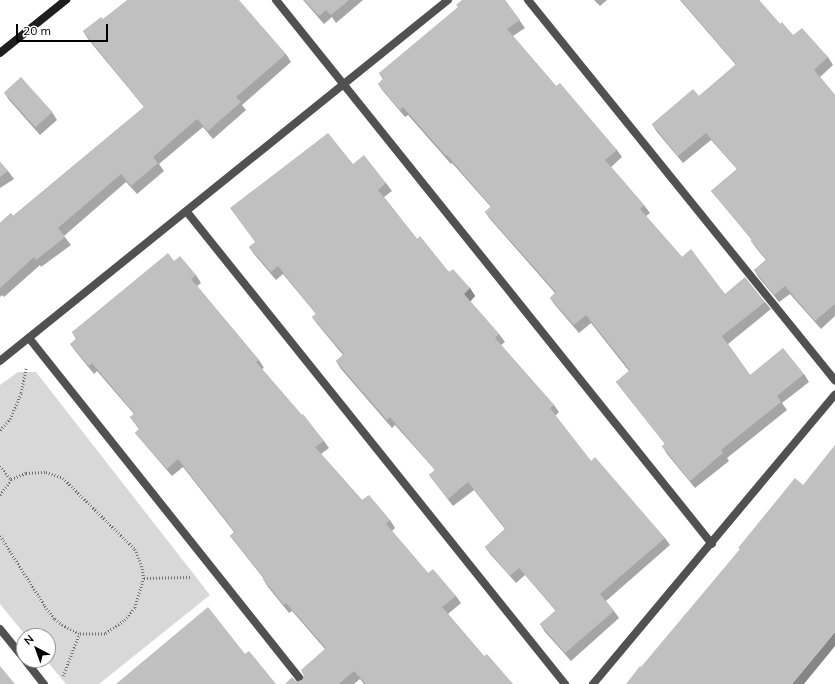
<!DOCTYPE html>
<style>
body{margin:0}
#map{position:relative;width:835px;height:684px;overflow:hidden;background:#fff;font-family:Mulish,sans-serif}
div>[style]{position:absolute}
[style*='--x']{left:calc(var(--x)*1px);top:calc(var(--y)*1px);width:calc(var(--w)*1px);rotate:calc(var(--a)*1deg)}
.green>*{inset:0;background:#d8d8d8}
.path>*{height:2.5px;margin-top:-1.25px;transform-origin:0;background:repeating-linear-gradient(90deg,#737373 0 1px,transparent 0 3px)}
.street>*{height:8px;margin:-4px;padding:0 4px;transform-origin:4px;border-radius:4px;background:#515151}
.secondary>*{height:8px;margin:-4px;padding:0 4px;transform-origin:4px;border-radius:4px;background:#1e1e1e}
.wall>*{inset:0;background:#a5a5a5}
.shaded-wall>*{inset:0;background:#868686}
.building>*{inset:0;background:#c0c0c0;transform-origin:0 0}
span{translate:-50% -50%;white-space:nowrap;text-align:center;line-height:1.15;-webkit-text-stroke:4px #fff;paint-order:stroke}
.north{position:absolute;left:16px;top:628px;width:40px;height:40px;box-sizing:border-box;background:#fff;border:1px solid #999;border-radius:50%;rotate:319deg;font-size:11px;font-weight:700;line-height:16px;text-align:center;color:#000}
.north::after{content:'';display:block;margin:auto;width:14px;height:18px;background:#000;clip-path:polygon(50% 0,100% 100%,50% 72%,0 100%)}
.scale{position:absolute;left:16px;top:24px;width:92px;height:18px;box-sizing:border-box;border:2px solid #000;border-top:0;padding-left:5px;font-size:12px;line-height:14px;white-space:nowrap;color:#000;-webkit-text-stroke:3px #fff;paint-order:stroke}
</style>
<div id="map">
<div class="green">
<div style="clip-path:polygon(18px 372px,36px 372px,210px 595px,99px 684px,66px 684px,46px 660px,48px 660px,48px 636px,26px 636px,0 604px,0 385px)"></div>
</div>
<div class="path">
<div style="--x:0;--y:430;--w:15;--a:-48"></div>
<div style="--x:10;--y:419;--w:28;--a:-67"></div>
<div style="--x:21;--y:393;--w:26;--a:-79"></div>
<div style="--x:0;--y:466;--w:17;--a:50"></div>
<div style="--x:0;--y:495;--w:19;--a:-55"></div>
<div style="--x:11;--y:479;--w:16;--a:-22"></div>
<div style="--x:26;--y:473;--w:20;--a:-3"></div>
<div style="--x:46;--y:472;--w:18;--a:19"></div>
<div style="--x:63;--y:478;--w:101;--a:44.6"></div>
<div style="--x:135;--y:549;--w:18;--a:68"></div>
<div style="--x:142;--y:566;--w:12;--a:81"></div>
<div style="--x:144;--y:578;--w:31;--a:107"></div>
<div style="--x:135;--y:608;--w:17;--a:130"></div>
<div style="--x:124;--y:621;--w:23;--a:146"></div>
<div style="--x:105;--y:634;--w:26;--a:180"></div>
<div style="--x:79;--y:634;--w:16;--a:-153"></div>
<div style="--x:65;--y:627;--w:14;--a:-144"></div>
<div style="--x:54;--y:619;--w:17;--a:-126"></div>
<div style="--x:44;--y:605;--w:82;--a:-122.5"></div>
<div style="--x:144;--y:578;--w:48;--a:-1.2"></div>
<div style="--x:63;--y:676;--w:45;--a:-69.1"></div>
</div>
<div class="street">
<div style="--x:276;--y:0;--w:697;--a:51.29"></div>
<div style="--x:528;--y:0;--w:489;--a:51.1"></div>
<div style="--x:187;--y:212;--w:605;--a:51.31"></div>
<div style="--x:29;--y:338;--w:442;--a:51.5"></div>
<div style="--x:0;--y:361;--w:575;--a:-38.86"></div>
<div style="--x:0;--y:629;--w:38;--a:51"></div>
<div style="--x:25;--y:660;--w:31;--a:52"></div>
<div style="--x:593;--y:684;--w:377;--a:-50.1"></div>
</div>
<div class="secondary">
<div style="--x:0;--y:53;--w:85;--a:-38.8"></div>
</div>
<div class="wall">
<div style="clip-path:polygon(303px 0,363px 0,336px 23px,332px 17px,324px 24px)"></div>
<div style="clip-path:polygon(505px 0,525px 28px,513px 36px,556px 86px,617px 150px,622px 157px,611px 167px,644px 205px,650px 213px,646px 216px,682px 257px,725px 294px,765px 302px,771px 309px,728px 344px,750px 375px,804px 374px,809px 382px,782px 403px,787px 410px,727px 458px,729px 461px,695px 488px,667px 454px,662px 446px,665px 444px,616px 382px,629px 371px,591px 323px,579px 333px,555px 305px,550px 298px,555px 293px,490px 219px,485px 212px,491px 207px,452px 163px,451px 164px,408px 115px,405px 117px,383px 91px,378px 84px,383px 79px,379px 73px)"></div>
<div style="clip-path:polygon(594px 0,607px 0,600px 6px)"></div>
<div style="clip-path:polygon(680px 0,759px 0,780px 24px,793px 35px,828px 57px,833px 65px,820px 77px,835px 95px,835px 316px,821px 329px,790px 294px,779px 302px,759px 278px,754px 270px,766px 260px,756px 248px,751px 241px,752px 240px,717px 198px,711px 191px,737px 169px,711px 140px,683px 163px,657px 132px,652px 124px,699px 96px,736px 65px)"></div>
<div style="clip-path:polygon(103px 19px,286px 54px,291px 62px,242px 105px,246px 110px,213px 139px,203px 127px,159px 164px,164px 171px,137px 194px,126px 182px,64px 236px,71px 245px,41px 267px,40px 265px,4px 297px,2px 295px,0 297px,0 223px,11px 213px,13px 216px,144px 107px,88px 39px,83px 31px)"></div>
<div style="clip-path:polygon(4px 92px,52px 112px,57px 120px,40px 135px,9px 100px)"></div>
<div style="clip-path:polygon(0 162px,8px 171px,14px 179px,0 188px)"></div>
<div style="clip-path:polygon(353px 164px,386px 183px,392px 191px,384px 197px,417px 239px,449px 272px,470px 288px,475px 296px,470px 301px,499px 334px,505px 342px,501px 345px,554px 405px,559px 412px,555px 416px,591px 461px,665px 538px,670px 545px,606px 601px,614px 611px,619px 618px,571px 661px,545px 632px,540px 624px,556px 611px,525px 575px,516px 583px,490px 554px,485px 547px,505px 529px,474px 490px,453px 506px,429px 475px,435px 470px,395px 425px,392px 428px,341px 369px,336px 361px,343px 355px,318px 325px,312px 317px,316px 314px,283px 274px,276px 280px,254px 254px,249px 247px)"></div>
<div style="clip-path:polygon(174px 261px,196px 275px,201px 283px,197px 286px,259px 360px,264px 368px,262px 369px,324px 441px,329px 448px,321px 454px,362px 500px,390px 520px,395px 528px,392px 531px,428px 573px,456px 596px,461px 603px,448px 614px,484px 656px,513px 684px,364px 684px,360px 679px,354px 684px,285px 684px,302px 680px,325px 649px,292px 611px,289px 613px,268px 587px,263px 579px,264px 579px,230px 536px,234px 532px,183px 467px,172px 476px,141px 440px,135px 433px,139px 429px,130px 417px,134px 414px,97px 371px,94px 374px,76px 352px,70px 344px,76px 339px,72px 332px)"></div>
</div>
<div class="shaded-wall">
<div style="clip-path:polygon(470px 288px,475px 296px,470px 302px,464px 294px)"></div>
<div style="clip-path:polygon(835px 632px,835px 646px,804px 684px,792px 684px)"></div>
</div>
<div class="building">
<div style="clip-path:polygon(127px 0,239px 0,286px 54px,236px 97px,241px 102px,208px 131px,197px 119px,153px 157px,158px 163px,131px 186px,121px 174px,58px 228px,65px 237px,36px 260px,34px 257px,0 288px,0 223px,11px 213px,12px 217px,144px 107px,83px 31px,101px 17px,103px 19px)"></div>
<div style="clip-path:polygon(304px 0,349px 0,331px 15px,326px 10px,319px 16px)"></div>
<div style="clip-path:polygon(462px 0,505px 0,520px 20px,507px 29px,556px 86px,560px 83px,617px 150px,605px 160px,644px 205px,640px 209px,682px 257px,691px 249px,725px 294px,745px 277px,765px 302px,722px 336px,750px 375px,783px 348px,804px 374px,777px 396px,781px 402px,721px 450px,723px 453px,690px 481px,662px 446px,665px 444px,616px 382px,630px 370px,586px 315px,574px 325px,550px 298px,556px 292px,485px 212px,491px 206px,447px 155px,446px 156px,403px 107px,400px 110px,378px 84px,384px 78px,379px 73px,458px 7px,456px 5px)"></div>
<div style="clip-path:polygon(681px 0,759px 0,780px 24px,782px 22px,793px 35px,802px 28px,828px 57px,814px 70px,835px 95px,835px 304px,815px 321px,785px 286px,774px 295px,754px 270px,767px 260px,751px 241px,752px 239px,711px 191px,737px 169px,706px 133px,678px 156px,652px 124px,693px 89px,699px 96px,736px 64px)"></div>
<div style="left:21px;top:77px;width:47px;height:23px;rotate:48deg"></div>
<div style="clip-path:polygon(328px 133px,353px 164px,364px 155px,386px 183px,378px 190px,417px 239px,420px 236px,449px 272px,453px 269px,470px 288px,464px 294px,499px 334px,495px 338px,554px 405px,550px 408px,591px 461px,595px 457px,665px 538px,600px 594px,614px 611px,565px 653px,540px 624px,556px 610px,519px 568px,510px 576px,485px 547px,506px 529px,468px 482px,448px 499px,429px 475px,435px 470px,390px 417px,387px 420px,336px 361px,344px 354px,312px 317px,316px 314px,278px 266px,271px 272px,249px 247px,255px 242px,230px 208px)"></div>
<div style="clip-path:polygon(0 162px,8px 171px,0 177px)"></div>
<div style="clip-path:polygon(168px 253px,174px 261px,180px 256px,196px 275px,191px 279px,259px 360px,256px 362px,302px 415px,303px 414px,324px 441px,315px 447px,362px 500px,369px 495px,390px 520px,386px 524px,428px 573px,433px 569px,456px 596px,442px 607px,484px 656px,487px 654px,513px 684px,366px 684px,354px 671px,339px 684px,285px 684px,292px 677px,297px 682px,302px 680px,304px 676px,301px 670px,326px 648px,286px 603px,284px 605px,263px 579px,264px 578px,230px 536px,235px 532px,178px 459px,167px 469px,135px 433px,140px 429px,130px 417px,135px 414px,92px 363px,89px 366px,70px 344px,77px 339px,72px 332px)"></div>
<div style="clip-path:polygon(835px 445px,835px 632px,792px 684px,626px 684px,640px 666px,641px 667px,740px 549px,738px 548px,795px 478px,803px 485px)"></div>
<div style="clip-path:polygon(208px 607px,245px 654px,249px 651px,276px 684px,116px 684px)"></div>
<div style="clip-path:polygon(0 666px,15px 684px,0 684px)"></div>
</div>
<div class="north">N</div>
<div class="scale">20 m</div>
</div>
